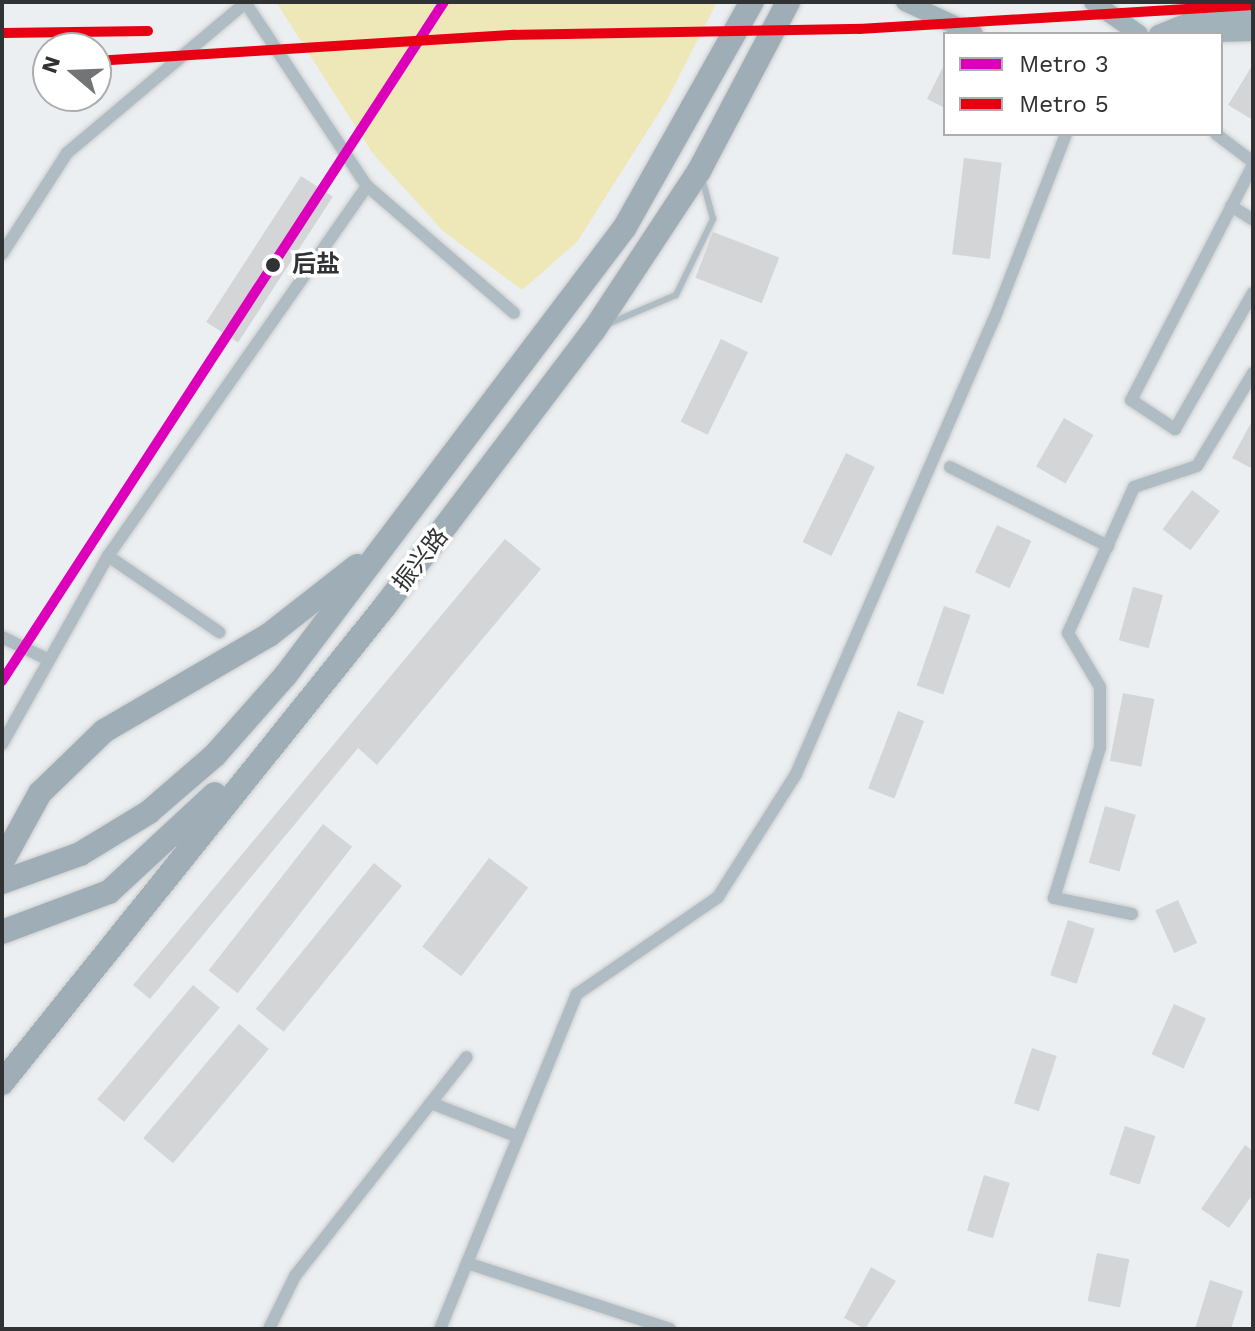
<!DOCTYPE html>
<meta charset="utf-8">
<style>
body{margin:0}
#map{position:relative;width:1255px;height:1331px;overflow:hidden;background:#eceff1;font-family:"Work Sans","Noto Sans SC",sans-serif}
div>[style]{position:absolute}
[style*='--x']{left:calc(var(--x)*1px);top:calc(var(--y)*1px);width:calc(var(--w)*1px);rotate:calc(var(--a)*1deg)}
.green>*{inset:0;background:#eee8b8}
.building>*{inset:0;background:#d3d5d7;transform-origin:0 0}
.roads{filter:drop-shadow(0 0 2px #cbcdce) drop-shadow(0 0 2px #cbcdce)}
.lane>*{height:6px;margin:-3px;padding:0 3px;transform-origin:3px;border-radius:3px;background:#b0bcc3}
.street>*{height:12px;margin:-6px;padding:0 6px;transform-origin:6px;border-radius:6px;background:#b0bcc3}
.secondary>*{height:18px;margin:-9px;padding:0 9px;transform-origin:9px;border-radius:9px;background:#a2b2ba}
.highway>*{height:24px;margin:-12px;padding:0 12px;transform-origin:12px;border-radius:12px;background:#9faeb6}
.metro-1>*{height:10px;margin:-5px;padding:0 5px;transform-origin:5px;border-radius:5px;background:#d0b}
.metro-2>*{height:10px;margin:-5px;padding:0 5px;transform-origin:5px;border-radius:5px;background:#e60012}
.dots>*{width:22px;height:22px;translate:-50% -50%;box-sizing:border-box;border:4px solid #fff;border-radius:50%}
span{translate:-50% -50%;white-space:nowrap;text-align:center;line-height:1.15;-webkit-text-stroke:7px #fff;paint-order:stroke}
.stop-label{font-size:24px;color:#303233;font-weight:700}
.left{translate:0 -50%;text-align:left}
.street-label{font-size:24px;color:#303233}
.frame{position:absolute;inset:0;border:4px solid #303233;pointer-events:none}
.legend{position:absolute;left:943px;top:32px;width:280px;height:104px;box-sizing:border-box;background:#fff;border:2px solid #acadad;margin:0;padding:10px 14px;list-style:none;font-size:24px;color:#303233}
.legend li{display:flex;align-items:center;gap:16px;height:40px}
.legend b{width:40px;border:2px solid #acadad}
.north{position:absolute;left:32px;top:32px;width:80px;height:80px;box-sizing:border-box;background:#fff;border:2px solid #acadad;border-radius:50%;rotate:289deg;font-size:22px;font-weight:700;line-height:32px;text-align:center;color:#303233}
.north::after{content:'';display:block;margin:auto;width:28px;height:36px;background:#727476;clip-path:polygon(50% 0,100% 100%,50% 72%,0 100%)}
</style>
<div id="map">
<div class="green">
<div style="clip-path:polygon(276px 2px,717px 2px,667px 100px,577px 242px,522px 290px,443px 231px,373px 154px)"></div>
</div>
<div class="building">
<div style="clip-path:polygon(945px 63px,945px 108px,927px 99px)"></div>
<div style="clip-path:polygon(1253px 64px,1253px 120px,1228px 105px)"></div>
<div style="left:964px;top:158px;width:38px;height:97px;rotate:7deg"></div>
<div style="left:301px;top:176px;width:38px;height:174px;rotate:33deg"></div>
<div style="left:713px;top:232px;width:71px;height:49px;rotate:21deg"></div>
<div style="left:721px;top:339px;width:30px;height:92px;rotate:26deg"></div>
<div style="left:1064px;top:418px;width:34px;height:56px;rotate:30deg"></div>
<div style="clip-path:polygon(1253px 419px,1253px 469px,1232px 458px)"></div>
<div style="left:846px;top:453px;width:32px;height:99px;rotate:26deg"></div>
<div style="left:1192px;top:490px;width:35px;height:49px;rotate:37deg"></div>
<div style="left:997px;top:525px;width:38px;height:52px;rotate:25deg"></div>
<div style="clip-path:polygon(505px 539px,541px 569px,377px 765px,358px 748px,150px 999px,133px 985px)"></div>
<div style="left:1133px;top:587px;width:31px;height:55px;rotate:15deg"></div>
<div style="left:944px;top:606px;width:28px;height:84px;rotate:19deg"></div>
<div style="left:1123px;top:693px;width:32px;height:69px;rotate:11deg"></div>
<div style="left:898px;top:711px;width:28px;height:83px;rotate:21deg"></div>
<div style="left:1105px;top:806px;width:32px;height:59px;rotate:16deg"></div>
<div style="left:323px;top:824px;width:37px;height:186px;rotate:38deg"></div>
<div style="left:489px;top:858px;width:49px;height:111px;rotate:37deg"></div>
<div style="left:374px;top:863px;width:36px;height:188px;rotate:39deg"></div>
<div style="left:1178px;top:900px;width:47px;height:25px;rotate:66deg"></div>
<div style="left:1068px;top:920px;width:28px;height:58px;rotate:18deg"></div>
<div style="left:193px;top:985px;width:35px;height:149px;rotate:40deg"></div>
<div style="left:1174px;top:1004px;width:35px;height:55px;rotate:24deg"></div>
<div style="left:239px;top:1024px;width:39px;height:149px;rotate:40deg"></div>
<div style="left:1032px;top:1048px;width:26px;height:58px;rotate:18deg"></div>
<div style="left:1125px;top:1126px;width:32px;height:51px;rotate:18deg"></div>
<div style="clip-path:polygon(1245px 1145px,1253px 1151px,1253px 1194px,1229px 1228px,1201px 1209px)"></div>
<div style="left:984px;top:1175px;width:27px;height:58px;rotate:17deg"></div>
<div style="left:1097px;top:1253px;width:33px;height:49px;rotate:11deg"></div>
<div style="clip-path:polygon(871px 1267px,896px 1281px,865px 1329px,844px 1318px)"></div>
<div style="clip-path:polygon(1210px 1280px,1243px 1291px,1231px 1329px,1195px 1329px)"></div>
</div>
<div class="roads">
<div class="lane">
<div style="--x:608;--y:324;--w:74;--a:-23.1"></div>
<div style="--x:676;--y:295;--w:85;--a:-64"></div>
<div style="--x:713;--y:219;--w:42;--a:-105"></div>
</div>
<div class="street">
<div style="--x:245;--y:2;--w:221;--a:56.5"></div>
<div style="--x:367;--y:186;--w:194;--a:40.8"></div>
<div style="--x:1216;--y:134;--w:46;--a:37.1"></div>
<div style="--x:1253;--y:165;--w:265;--a:117.4"></div>
<div style="--x:1131;--y:400;--w:53;--a:33.4"></div>
<div style="--x:1175;--y:429;--w:157;--a:-60.2"></div>
<div style="--x:1231;--y:206;--w:26;--a:32"></div>
<div style="--x:2;--y:254;--w:120;--a:-57.2"></div>
<div style="--x:67;--y:153;--w:233;--a:-40.1"></div>
<div style="--x:950;--y:467;--w:177;--a:26.6"></div>
<div style="--x:108;--y:556;--w:135;--a:34.4"></div>
<div style="--x:2;--y:637;--w:52;--a:26.1"></div>
<div style="--x:2;--y:744;--w:216;--a:-60.6"></div>
<div style="--x:108;--y:556;--w:452;--a:-55"></div>
<div style="--x:1132;--y:914;--w:80;--a:-168.4"></div>
<div style="--x:1054;--y:898;--w:157;--a:-73"></div>
<div style="--x:1100;--y:748;--w:61;--a:-90"></div>
<div style="--x:1100;--y:687;--w:63;--a:-120.7"></div>
<div style="--x:1068;--y:633;--w:160;--a:-65.7"></div>
<div style="--x:1134;--y:487;--w:66;--a:-18.4"></div>
<div style="--x:1197;--y:466;--w:109;--a:-58.9"></div>
<div style="--x:431;--y:1103;--w:93;--a:21.3"></div>
<div style="--x:467;--y:1263;--w:213;--a:18"></div>
<div style="--x:269;--y:1329;--w:59;--a:-63.9"></div>
<div style="--x:295;--y:1276;--w:278;--a:-51.9"></div>
<div style="--x:440;--y:1329;--w:362;--a:-67.8"></div>
<div style="--x:577;--y:994;--w:171;--a:-34.5"></div>
<div style="--x:718;--y:897;--w:146;--a:-57.6"></div>
<div style="--x:796;--y:774;--w:498;--a:-66.5"></div>
<div style="--x:995;--y:317;--w:196;--a:-68.8"></div>
</div>
<div class="secondary">
<div style="--x:905;--y:2;--w:76;--a:24.9"></div>
<div style="--x:1093;--y:2;--w:56;--a:34.8"></div>
<div style="--x:1158;--y:34;--w:38;--a:-22"></div>
<div style="--x:1193;--y:20;--w:60;--a:-1.9"></div>
<div style="--x:1184;--y:34;--w:69;--a:-1.7"></div>
</div>
<div class="highway">
<div style="--x:2;--y:862;--w:79;--a:-61.2"></div>
<div style="--x:40;--y:793;--w:89;--a:-44.1"></div>
<div style="--x:104;--y:731;--w:191;--a:-30.2"></div>
<div style="--x:269;--y:635;--w:112;--a:-38.1"></div>
<div style="--x:2;--y:882;--w:83;--a:-19.7"></div>
<div style="--x:80;--y:854;--w:81;--a:-31.3"></div>
<div style="--x:149;--y:812;--w:87;--a:-40.8"></div>
<div style="--x:215;--y:755;--w:106;--a:-48.5"></div>
<div style="--x:285;--y:676;--w:563;--a:-52.87"></div>
<div style="--x:625;--y:227;--w:258;--a:-60.6"></div>
<div style="--x:2;--y:932;--w:114;--a:-20.5"></div>
<div style="--x:109;--y:892;--w:144;--a:-42.8"></div>
<div style="--x:2;--y:1083;--w:612;--a:-51.24"></div>
<div style="--x:385;--y:606;--w:346;--a:-52.9"></div>
<div style="--x:594;--y:330;--w:191;--a:-56.6"></div>
<div style="--x:699;--y:171;--w:191;--a:-62.2"></div>
</div>
</div>
<div class="metro-1">
<div style="--x:2;--y:681;--w:810;--a:-56.94"></div>
</div>
<div class="metro-2">
<div style="--x:2;--y:33;--w:146;--a:-0.8"></div>
<div style="--x:96;--y:61;--w:418;--a:-3.6"></div>
<div style="--x:513;--y:35;--w:346;--a:-1"></div>
<div style="--x:859;--y:29;--w:395;--a:-3.5"></div>
</div>
<div class="dots">
<div style="left:273px;top:265px;background:#303233"></div>
</div>
<div class="stop-label">
<span class="left" style="left:292px;top:265px">后盐</span>
</div>
<div class="street-label">
<span style="left:421px;top:560px;rotate:-52deg">振兴路</span>
</div>
<div class="frame"></div>
<ul class="legend">
<li><b style="height:10px;background:#d0b"></b>Metro 3</li>
<li><b style="height:10px;background:#e60012"></b>Metro 5</li>
</ul>
<div class="north">N</div>
</div>
